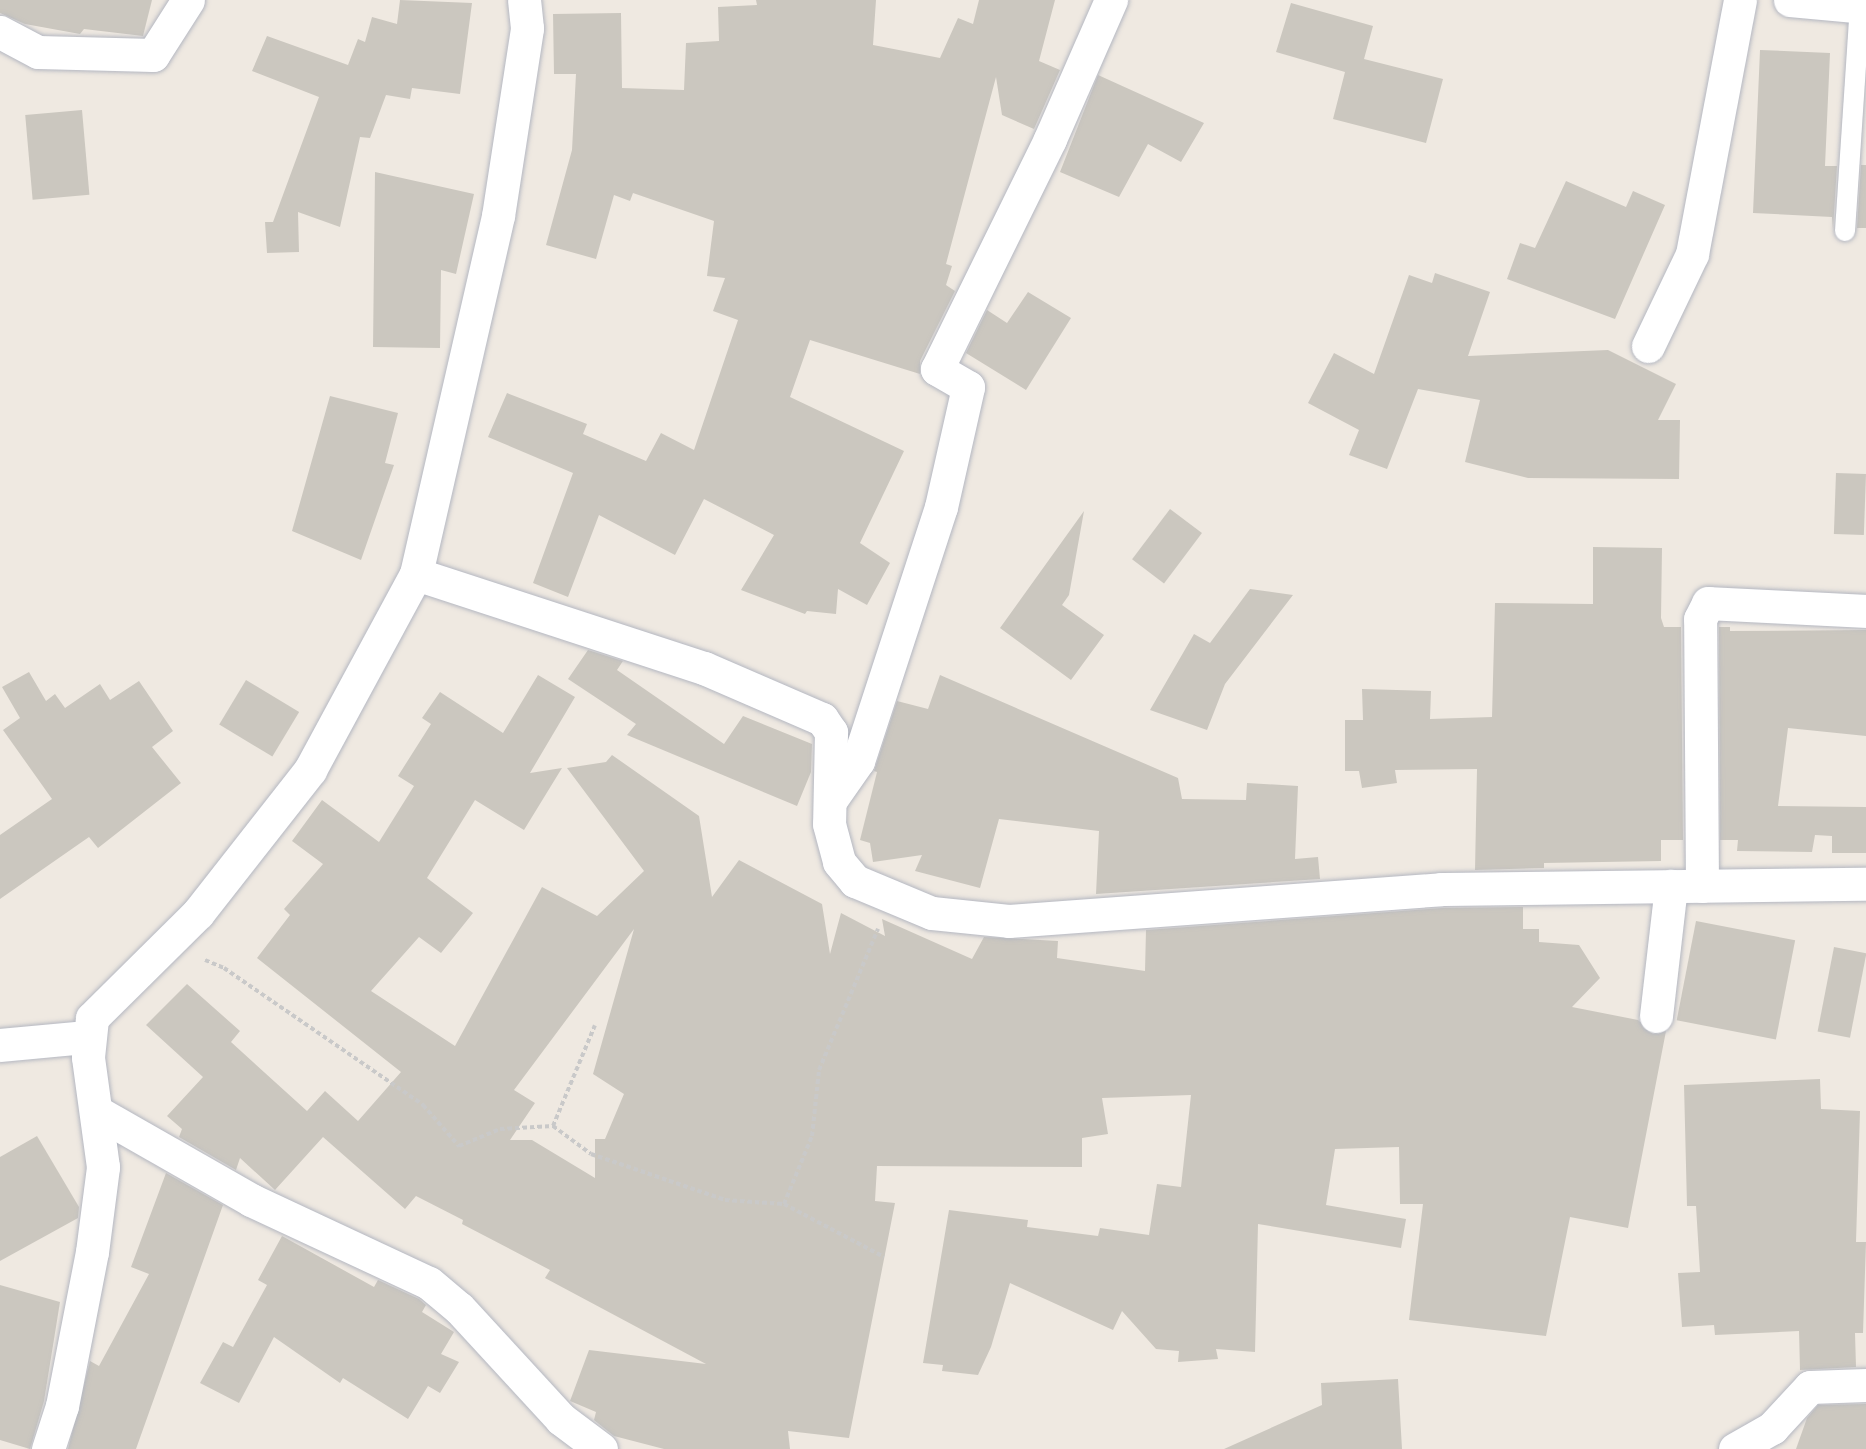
<!DOCTYPE html>
<style>
body{margin:0}
#map{position:relative;width:1866px;height:1449px;overflow:hidden;background:#efe9e1;font-family:"Noto Sans",sans-serif}
div>[style]{position:absolute}
[style*='--x']{left:calc(var(--x)*1px);top:calc(var(--y)*1px);width:calc(var(--w)*1px);rotate:calc(var(--a)*1deg)}
.building>*{inset:0;background:#cbc7bf;transform-origin:0 0}
.path>*{height:4px;margin-top:-2px;transform-origin:0;background:repeating-linear-gradient(90deg,#c9c9c9 0 4.5px,transparent 0 7.5px)}
.roads{filter:drop-shadow(0 0 2px #b4b7c1) drop-shadow(0 0 2px #b4b7c1)}
.lane>*{height:20px;margin:-10px;padding:0 10px;transform-origin:10px;border-radius:10px;background:#fff}
.street>*{height:33px;margin:-16.5px;padding:0 16.5px;transform-origin:16.5px;border-radius:16.5px;background:#fff}
span{translate:-50% -50%;white-space:nowrap;text-align:center;line-height:1.15;-webkit-text-stroke:4.5px #fff;paint-order:stroke}
</style>
<div id="map">
<div class="building">
<div style="clip-path:polygon(0 0,152px 0,143px 36px,84px 29px,80px 34px,25px 24px,0 13px)"></div>
<div style="clip-path:polygon(400px 0,472px 3px,460px 94px,412px 88px,410px 99px,386px 95px,370px 138px,360px 137px,340px 227px,298px 212px,299px 252px,267px 253px,265px 222px,273px 222px,319px 97px,252px 71px,267px 36px,348px 65px,358px 39px,365px 42px,372px 17px,397px 24px)"></div>
<div style="clip-path:polygon(756px 0,876px 0,873px 45px,940px 58px,958px 18px,973px 24px,979px 0,1055px 0,1039px 61px,1060px 70px,1034px 129px,1002px 115px,996px 77px,946px 264px,952px 266px,946px 285px,955px 291px,920px 361px,920px 374px,810px 340px,790px 397px,904px 451px,860px 543px,890px 563px,867px 605px,838px 589px,836px 614px,807px 611px,805px 614px,741px 590px,774px 535px,704px 499px,675px 555px,599px 515px,568px 597px,533px 583px,573px 473px,488px 437px,507px 393px,587px 424px,583px 434px,646px 461px,661px 433px,694px 450px,738px 320px,713px 311px,725px 278px,707px 276px,714px 221px,633px 193px,630px 201px,614px 195px,596px 259px,546px 245px,572px 150px,576px 74px,554px 74px,553px 14px,621px 13px,622px 88px,684px 90px,686px 43px,719px 41px,718px 7px,757px 5px)"></div>
<div style="clip-path:polygon(1291px 3px,1373px 26px,1364px 59px,1443px 79px,1426px 143px,1333px 119px,1345px 72px,1276px 52px)"></div>
<div style="clip-path:polygon(1760px 50px,1830px 53px,1825px 166px,1837px 166px,1833px 229px,1832px 217px,1753px 213px)"></div>
<div style="clip-path:polygon(1098px 75px,1204px 123px,1181px 162px,1148px 144px,1119px 197px,1060px 172px)"></div>
<div style="left:82px;top:110px;width:85px;height:57px;rotate:85deg"></div>
<div style="clip-path:polygon(1861px 165px,1866px 165px,1866px 228px,1857px 228px)"></div>
<div style="clip-path:polygon(375px 172px,474px 194px,456px 274px,441px 270px,440px 348px,373px 347px)"></div>
<div style="clip-path:polygon(1566px 181px,1626px 207px,1633px 191px,1665px 205px,1615px 319px,1507px 279px,1520px 243px,1535px 248px)"></div>
<div style="clip-path:polygon(1435px 273px,1490px 292px,1468px 356px,1608px 350px,1676px 384px,1658px 420px,1680px 420px,1679px 479px,1528px 478px,1465px 462px,1480px 400px,1418px 389px,1387px 469px,1349px 455px,1359px 430px,1308px 403px,1334px 353px,1374px 374px,1409px 275px,1432px 283px)"></div>
<div style="clip-path:polygon(1028px 292px,1071px 318px,1026px 390px,966px 353px,987px 310px,1007px 323px)"></div>
<div style="clip-path:polygon(330px 396px,398px 413px,385px 463px,394px 465px,361px 560px,292px 531px)"></div>
<div style="left:1836px;top:473px;width:30px;height:61px;rotate:2deg"></div>
<div style="left:1170px;top:509px;width:40px;height:63px;rotate:37deg"></div>
<div style="clip-path:polygon(1084px 511px,1069px 595px,1062px 605px,1104px 635px,1071px 680px,1000px 628px)"></div>
<div style="clip-path:polygon(1593px 547px,1662px 548px,1661px 618px,1664px 627px,1681px 627px,1683px 840px,1661px 840px,1661px 861px,1544px 863px,1544px 868px,1475px 870px,1477px 769px,1395px 770px,1397px 783px,1362px 788px,1359px 771px,1345px 771px,1345px 720px,1363px 720px,1362px 689px,1431px 691px,1430px 719px,1492px 717px,1495px 603px,1593px 604px)"></div>
<div style="clip-path:polygon(1250px 589px,1293px 595px,1225px 684px,1207px 730px,1150px 710px,1194px 634px,1210px 643px)"></div>
<div style="clip-path:polygon(1719px 627px,1730px 627px,1730px 631px,1866px 630px,1866px 736px,1788px 728px,1778px 806px,1866px 807px,1866px 853px,1832px 853px,1832px 836px,1815px 835px,1812px 852px,1737px 851px,1738px 840px,1720px 840px)"></div>
<div style="clip-path:polygon(588px 650px,623px 661px,617px 670px,724px 744px,743px 716px,812px 744px,811px 772px,797px 806px,627px 735px,636px 724px,568px 679px)"></div>
<div style="clip-path:polygon(29px 672px,46px 701px,55px 694px,65px 708px,100px 684px,110px 700px,139px 681px,173px 731px,152px 747px,181px 783px,98px 848px,89px 837px,0 899px,0 835px,52px 799px,3px 730px,20px 718px,2px 687px)"></div>
<div style="clip-path:polygon(evenodd,538px 675px,575px 697px,530px 773px,562px 768px,524px 830px,475px 800px,427px 878px,473px 913px,441px 953px,419px 937px,371px 991px,455px 1046px,542px 887px,597px 916px,644px 871px,567px 768px,606px 762px,612px 755px,699px 816px,712px 897px,739px 860px,822px 904px,830px 954px,841px 913px,885px 936px,882px 919px,972px 959px,984px 937px,1022px 939px,1058px 941px,1057px 958px,1145px 971px,1146px 930px,1442px 908px,1523px 907px,1523px 929px,1539px 929px,1539px 942px,1579px 945px,1600px 978px,1572px 1007px,1638px 1020px,1653px 1034px,1666px 1031px,1628px 1228px,1570px 1217px,1546px 1336px,1409px 1320px,1423px 1204px,1400px 1204px,1399px 1147px,1335px 1149px,1326px 1205px,1406px 1219px,1401px 1248px,1258px 1224px,1255px 1352px,1216px 1349px,1218px 1359px,1178px 1362px,1179px 1351px,1156px 1349px,1122px 1311px,1113px 1330px,1010px 1283px,991px 1347px,978px 1375px,942px 1371px,943px 1365px,923px 1363px,949px 1210px,1028px 1220px,1027px 1227px,1098px 1236px,1100px 1228px,1149px 1235px,1157px 1184px,1181px 1187px,1191px 1095px,1102px 1098px,1108px 1134px,1082px 1138px,1082px 1167px,877px 1166px,875px 1201px,895px 1203px,849px 1438px,788px 1431px,790px 1449px,664px 1449px,614px 1436px,594px 1420px,596px 1412px,570px 1401px,589px 1350px,706px 1364px,545px 1278px,550px 1270px,462px 1224px,463px 1220px,416px 1196px,405px 1209px,323px 1137px,275px 1190px,240px 1158px,236px 1170px,179px 1137px,182px 1129px,167px 1116px,203px 1077px,146px 1025px,187px 984px,240px 1031px,231px 1042px,307px 1111px,325px 1091px,358px 1121px,401px 1072px,257px 958px,290px 915px,284px 909px,323px 864px,292px 841px,322px 800px,379px 842px,414px 786px,398px 776px,431px 724px,422px 718px,440px 692px,503px 733px,538px 675px,634px 929px,593px 1074px,624px 1094px,605px 1139px,595px 1139px,595px 1178px,532px 1140px,510px 1140px,535px 1103px,514px 1090px,634px 929px)"></div>
<div style="clip-path:polygon(940px 675px,1178px 778px,1182px 799px,1246px 800px,1247px 783px,1298px 786px,1295px 859px,1318px 857px,1320px 879px,1096px 894px,1099px 831px,999px 819px,980px 888px,915px 871px,922px 855px,873px 862px,870px 843px,860px 840px,877px 772px,874px 771px,897px 701px,928px 709px)"></div>
<div style="left:246px;top:680px;width:62px;height:52px;rotate:31deg"></div>
<div style="left:1696px;top:921px;width:101px;height:101px;rotate:11deg"></div>
<div style="left:1834px;top:947px;width:33px;height:86px;rotate:11deg"></div>
<div style="clip-path:polygon(1820px 1079px,1821px 1109px,1860px 1111px,1856px 1242px,1866px 1242px,1863px 1333px,1855px 1333px,1856px 1367px,1800px 1370px,1799px 1331px,1715px 1335px,1714px 1325px,1682px 1327px,1678px 1273px,1700px 1272px,1696px 1206px,1687px 1206px,1684px 1085px)"></div>
<div style="clip-path:polygon(37px 1136px,79px 1207px,78px 1218px,0 1261px,0 1157px)"></div>
<div style="clip-path:polygon(166px 1173px,223px 1205px,136px 1449px,68px 1449px,90px 1361px,99px 1366px,149px 1274px,131px 1267px)"></div>
<div style="clip-path:polygon(282px 1236px,374px 1287px,378px 1280px,419px 1299px,426px 1305px,422px 1312px,454px 1332px,441px 1354px,459px 1362px,440px 1393px,428px 1386px,408px 1419px,343px 1378px,340px 1383px,274px 1337px,239px 1403px,200px 1383px,223px 1342px,233px 1347px,267px 1285px,258px 1280px)"></div>
<div style="clip-path:polygon(0 1285px,60px 1302px,44px 1401px,30px 1449px,0 1440px)"></div>
<div style="clip-path:polygon(1398px 1379px,1402px 1449px,1224px 1449px,1322px 1405px,1321px 1383px)"></div>
<div style="clip-path:polygon(1866px 1404px,1866px 1449px,1796px 1449px,1807px 1418px,1818px 1405px)"></div>
</div>
<div class="path">
<div style="--x:205;--y:960;--w:21;--a:23"></div>
<div style="--x:224;--y:968;--w:242;--a:34.5"></div>
<div style="--x:423;--y:1105;--w:55;--a:48.7"></div>
<div style="--x:459;--y:1146;--w:44;--a:-22.5"></div>
<div style="--x:500;--y:1129;--w:53;--a:-3.2"></div>
<div style="--x:553;--y:1126;--w:47;--a:36.4"></div>
<div style="--x:591;--y:1154;--w:142;--a:18.9"></div>
<div style="--x:725;--y:1200;--w:59;--a:3.9"></div>
<div style="--x:784;--y:1204;--w:113;--a:27.9"></div>
<div style="--x:553;--y:1126;--w:109;--a:-67.4"></div>
<div style="--x:784;--y:1204;--w:74;--a:-67.6"></div>
<div style="--x:812;--y:1136;--w:66;--a:-83.9"></div>
<div style="--x:819;--y:1070;--w:153;--a:-67.3"></div>
</div>
<div class="roads">
<div class="lane">
<div style="--x:1845;--y:231;--w:225;--a:-86.2"></div>
</div>
<div class="street">
<div style="--x:1790;--y:0;--w:76;--a:5.3"></div>
<div style="--x:0;--y:32;--w:43;--a:27.8"></div>
<div style="--x:38;--y:52;--w:115;--a:1.5"></div>
<div style="--x:153;--y:55;--w:65;--a:-57.5"></div>
<div style="--x:1648;--y:346;--w:102;--a:-64.4"></div>
<div style="--x:1692;--y:254;--w:258;--a:-79.3"></div>
<div style="--x:416;--y:574;--w:367;--a:-77.1"></div>
<div style="--x:498;--y:216;--w:190;--a:-81.2"></div>
<div style="--x:527;--y:28;--w:28;--a:-96"></div>
<div style="--x:830;--y:801;--w:49;--a:-55"></div>
<div style="--x:858;--y:761;--w:267;--a:-71.9"></div>
<div style="--x:941;--y:507;--w:123;--a:-77.3"></div>
<div style="--x:968;--y:387;--w:36;--a:-150"></div>
<div style="--x:937;--y:369;--w:256;--a:-63.8"></div>
<div style="--x:1050;--y:139;--w:152;--a:-66.3"></div>
<div style="--x:1702;--y:886;--w:267;--a:-90.4"></div>
<div style="--x:1700;--y:619;--w:18;--a:-63"></div>
<div style="--x:1708;--y:603;--w:158;--a:2.9"></div>
<div style="--x:1656;--y:1016;--w:131;--a:-83.4"></div>
<div style="--x:0;--y:1045;--w:87;--a:-5.3"></div>
<div style="--x:97;--y:1112;--w:177;--a:29.7"></div>
<div style="--x:251;--y:1200;--w:196;--a:25"></div>
<div style="--x:429;--y:1283;--w:39;--a:40"></div>
<div style="--x:459;--y:1308;--w:151;--a:47.4"></div>
<div style="--x:561;--y:1419;--w:50;--a:36.9"></div>
<div style="--x:48;--y:1449;--w:45;--a:-72"></div>
<div style="--x:62;--y:1406;--w:157;--a:-79"></div>
<div style="--x:92;--y:1252;--w:86;--a:-82.6"></div>
<div style="--x:103;--y:1167;--w:111;--a:-97.8"></div>
<div style="--x:88;--y:1057;--w:39;--a:-84"></div>
<div style="--x:92;--y:1018;--w:149;--a:-44.7"></div>
<div style="--x:198;--y:913;--w:182;--a:-51.9"></div>
<div style="--x:310;--y:770;--w:223;--a:-61.6"></div>
<div style="--x:416;--y:574;--w:303;--a:18.1"></div>
<div style="--x:704;--y:668;--w:129;--a:23.4"></div>
<div style="--x:822;--y:719;--w:16;--a:55"></div>
<div style="--x:831;--y:732;--w:92;--a:91.2"></div>
<div style="--x:829;--y:824;--w:39;--a:75"></div>
<div style="--x:839;--y:862;--w:25;--a:50"></div>
<div style="--x:855;--y:881;--w:83;--a:22.6"></div>
<div style="--x:932;--y:913;--w:77;--a:5.9"></div>
<div style="--x:1009;--y:921;--w:433;--a:-4.2"></div>
<div style="--x:1441;--y:889;--w:425;--a:-0.7"></div>
<div style="--x:1735;--y:1449;--w:43;--a:-29.6"></div>
<div style="--x:1772;--y:1428;--w:56;--a:-47.2"></div>
<div style="--x:1810;--y:1387;--w:56;--a:-2"></div>
</div>
</div>
</div>
